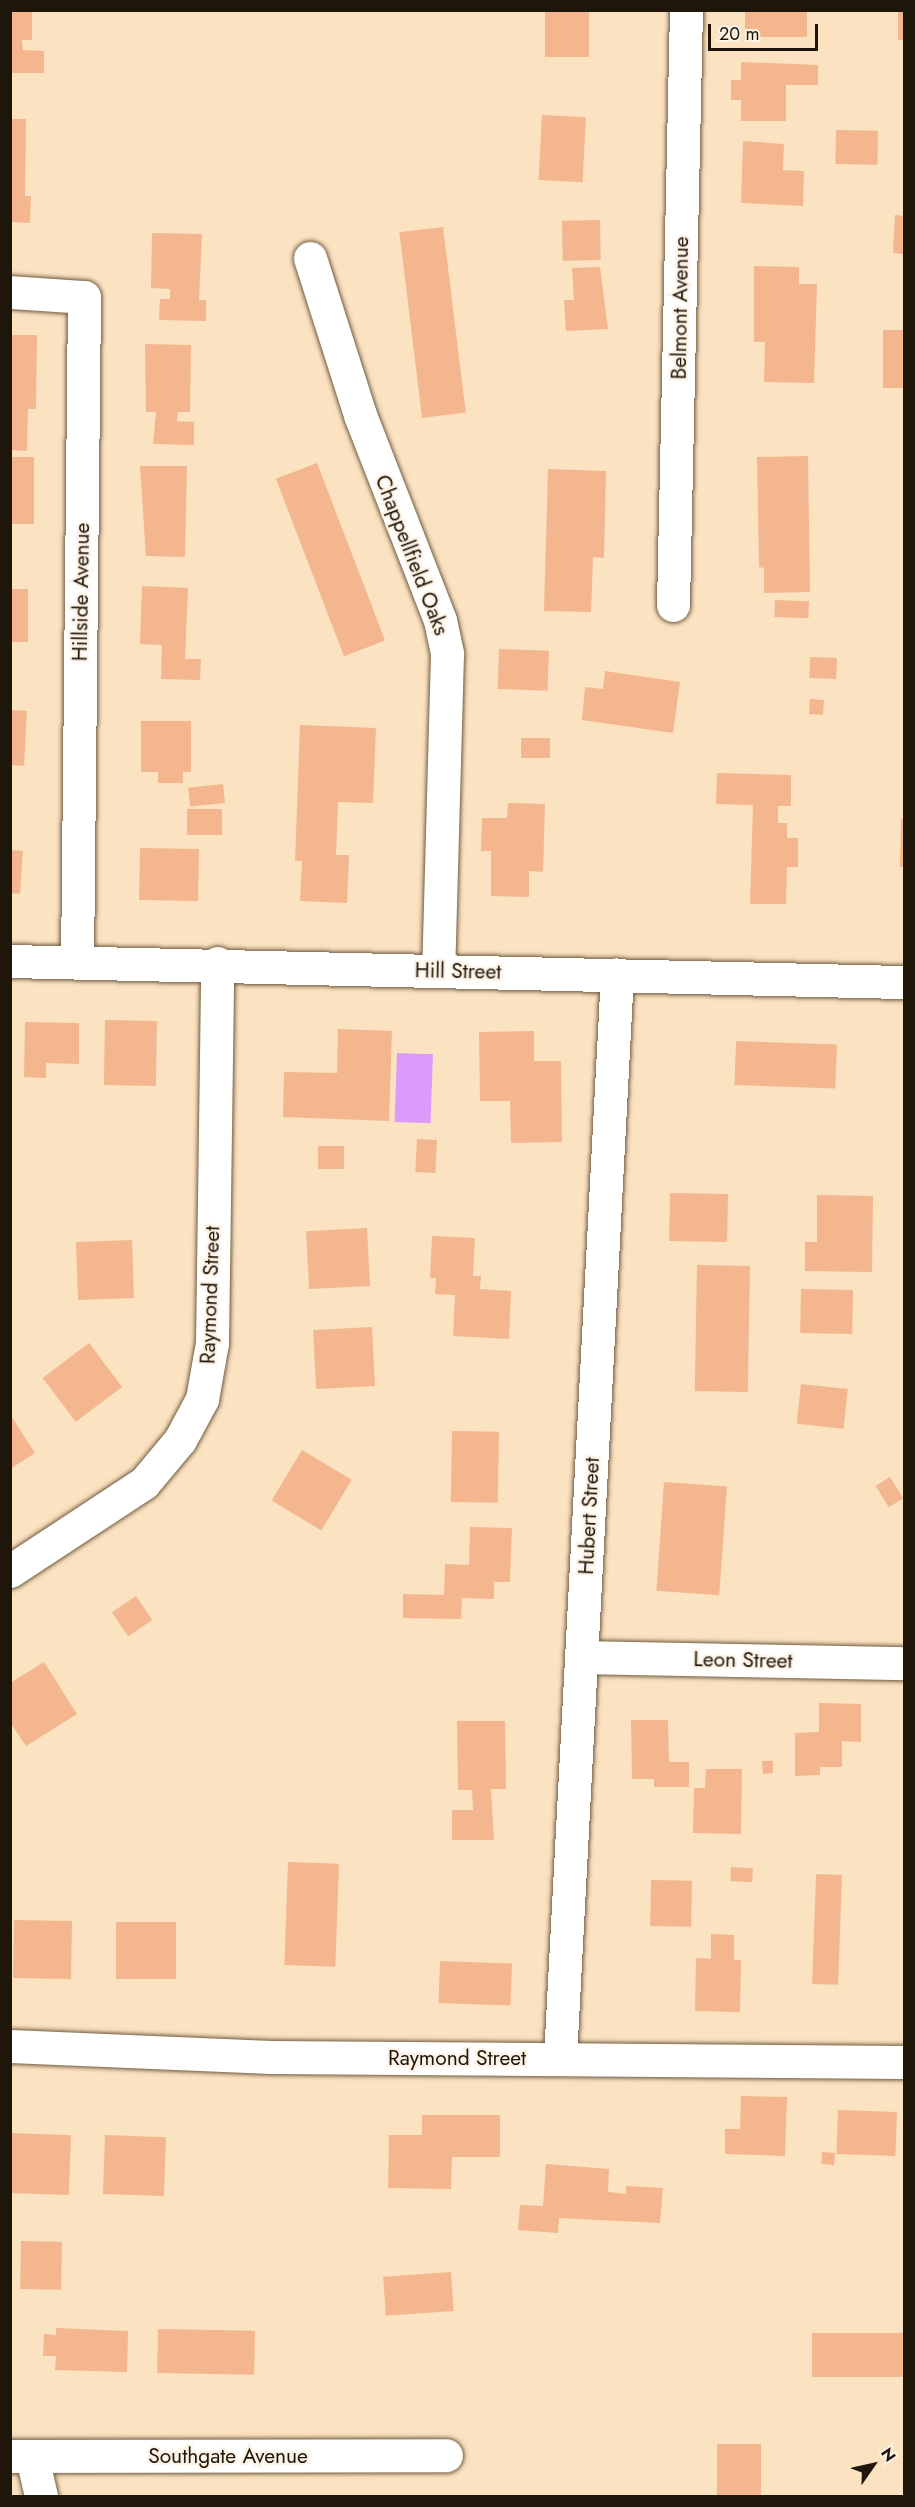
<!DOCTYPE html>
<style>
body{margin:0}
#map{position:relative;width:915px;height:2507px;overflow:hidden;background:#fbe2c1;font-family:Jost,sans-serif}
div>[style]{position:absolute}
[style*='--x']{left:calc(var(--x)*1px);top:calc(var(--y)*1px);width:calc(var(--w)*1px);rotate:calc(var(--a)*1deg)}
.water>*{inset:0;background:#dc9bfa;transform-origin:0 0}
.building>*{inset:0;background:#f3b68e;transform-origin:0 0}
.roads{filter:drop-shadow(0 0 2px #705b3e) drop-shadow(0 0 2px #705b3e)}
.minor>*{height:33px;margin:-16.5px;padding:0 16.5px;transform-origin:16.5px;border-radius:16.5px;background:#fff}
span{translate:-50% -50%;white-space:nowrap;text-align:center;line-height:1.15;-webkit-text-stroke:4.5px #fcf2e5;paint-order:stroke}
.street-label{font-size:21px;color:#1f160a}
.frame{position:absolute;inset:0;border:12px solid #1f160a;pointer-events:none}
.north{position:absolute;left:843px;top:2435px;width:60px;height:60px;-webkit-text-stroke:4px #fcf2e5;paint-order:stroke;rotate:56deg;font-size:16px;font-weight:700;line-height:24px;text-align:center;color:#1f160a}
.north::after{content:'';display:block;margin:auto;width:21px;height:27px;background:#1f160a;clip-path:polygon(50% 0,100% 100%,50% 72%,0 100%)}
.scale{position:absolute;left:708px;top:24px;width:110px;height:27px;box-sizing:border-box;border:3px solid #1f160a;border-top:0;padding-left:8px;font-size:18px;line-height:21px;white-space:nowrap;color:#1f160a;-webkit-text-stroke:4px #fcf2e5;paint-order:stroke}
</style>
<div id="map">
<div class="water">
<div style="left:397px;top:1053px;width:36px;height:69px;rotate:2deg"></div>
</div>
<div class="building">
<div style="clip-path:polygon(10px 10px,32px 10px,32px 40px,22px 40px,23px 50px,44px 51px,44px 73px,10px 73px)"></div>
<div style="left:545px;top:10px;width:44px;height:47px"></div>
<div style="left:745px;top:10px;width:62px;height:27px"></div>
<div style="left:898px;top:10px;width:6px;height:30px"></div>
<div style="clip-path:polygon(741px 62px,818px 65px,818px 85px,786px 85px,786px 121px,741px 121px,741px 100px,731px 100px,731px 80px,741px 80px)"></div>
<div style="left:542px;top:115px;width:44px;height:65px;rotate:3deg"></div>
<div style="clip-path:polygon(10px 119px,26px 119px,25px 196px,31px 196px,30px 223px,10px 222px)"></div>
<div style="left:836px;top:130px;width:42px;height:34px;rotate:1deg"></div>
<div style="clip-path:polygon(743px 141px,784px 144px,783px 170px,804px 171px,803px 206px,741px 203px)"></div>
<div style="clip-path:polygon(895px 215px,904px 216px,904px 254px,893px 253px)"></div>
<div style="left:600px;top:220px;width:40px;height:38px;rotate:89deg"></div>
<div style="left:443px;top:227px;width:187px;height:44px;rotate:83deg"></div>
<div style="clip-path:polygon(152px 233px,202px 234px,199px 300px,206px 300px,206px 321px,159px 320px,160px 299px,170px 299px,170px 289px,151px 288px)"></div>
<div style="clip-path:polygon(754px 266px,799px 267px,799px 284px,817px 284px,814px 383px,764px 382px,765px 342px,754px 342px)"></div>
<div style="clip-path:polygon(600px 267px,608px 329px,566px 331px,564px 300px,574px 300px,572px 268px)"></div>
<div style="left:883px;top:330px;width:21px;height:58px"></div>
<div style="clip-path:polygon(10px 335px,37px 335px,36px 409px,28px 409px,27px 451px,10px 450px)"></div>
<div style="clip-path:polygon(145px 344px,191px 345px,190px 412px,178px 412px,177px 421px,194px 422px,194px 445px,153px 444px,156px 412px,146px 412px)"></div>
<div style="clip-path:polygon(808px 456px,810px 592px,764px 593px,764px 568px,759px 567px,757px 457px)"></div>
<div style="left:10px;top:457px;width:24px;height:67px"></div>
<div style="left:317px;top:463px;width:190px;height:44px;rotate:69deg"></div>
<div style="clip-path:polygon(140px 466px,187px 466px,185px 557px,146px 556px)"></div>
<div style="clip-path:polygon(548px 469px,606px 471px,604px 558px,593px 557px,591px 612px,544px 611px)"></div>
<div style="clip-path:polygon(142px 586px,188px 588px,185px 659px,201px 659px,200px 680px,161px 679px,162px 645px,140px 644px)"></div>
<div style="left:10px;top:589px;width:18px;height:53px"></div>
<div style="left:775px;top:600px;width:34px;height:17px;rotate:2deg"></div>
<div style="left:499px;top:649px;width:50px;height:40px;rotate:2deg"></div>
<div style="left:810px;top:657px;width:27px;height:21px;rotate:2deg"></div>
<div style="clip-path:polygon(605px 671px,680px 682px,673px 733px,582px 720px,585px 687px,603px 689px)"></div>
<div style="left:810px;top:699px;width:14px;height:15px;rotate:4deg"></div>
<div style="left:10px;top:710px;width:17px;height:55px;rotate:3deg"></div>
<div style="clip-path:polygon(141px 721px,191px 721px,191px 772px,183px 772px,183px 783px,158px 783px,158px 772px,141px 772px)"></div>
<div style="clip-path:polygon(300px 725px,376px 728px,373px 803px,338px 802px,336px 855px,349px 855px,347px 903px,300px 901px,302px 861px,295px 861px)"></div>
<div style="left:521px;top:738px;width:29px;height:20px"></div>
<div style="clip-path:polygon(717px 773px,791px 775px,791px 806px,778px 806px,778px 823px,787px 823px,787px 838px,798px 838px,798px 867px,787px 867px,786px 904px,750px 904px,753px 805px,716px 804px)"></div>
<div style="left:223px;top:784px;width:19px;height:35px;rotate:84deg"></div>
<div style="clip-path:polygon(508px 803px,545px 804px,543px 872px,529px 871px,529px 897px,491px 896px,491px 851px,481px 851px,482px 818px,507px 818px)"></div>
<div style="left:187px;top:809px;width:35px;height:26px"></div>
<div style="clip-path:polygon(901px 819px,904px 819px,904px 867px,900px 867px)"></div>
<div style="left:140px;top:848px;width:59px;height:52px;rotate:1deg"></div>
<div style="left:10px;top:850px;width:13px;height:43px;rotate:4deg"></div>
<div style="left:105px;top:1020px;width:52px;height:65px;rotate:1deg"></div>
<div style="clip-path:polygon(25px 1022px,79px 1023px,79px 1064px,46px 1063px,46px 1078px,24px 1077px)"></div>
<div style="clip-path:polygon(338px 1029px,392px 1031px,389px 1121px,283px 1117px,284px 1072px,337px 1073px)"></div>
<div style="clip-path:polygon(534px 1031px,534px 1061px,561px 1061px,562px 1142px,511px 1143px,510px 1101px,480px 1101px,479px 1032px)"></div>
<div style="left:736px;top:1041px;width:101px;height:44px;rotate:2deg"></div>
<div style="left:417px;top:1139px;width:20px;height:33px;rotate:3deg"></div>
<div style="left:318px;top:1146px;width:26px;height:23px"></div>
<div style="left:670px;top:1193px;width:58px;height:48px;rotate:1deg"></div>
<div style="clip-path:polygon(817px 1195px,873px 1196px,872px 1272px,805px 1271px,805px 1242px,817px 1242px)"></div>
<div style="left:367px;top:1228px;width:58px;height:61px;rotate:87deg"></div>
<div style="clip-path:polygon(432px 1236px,475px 1238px,473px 1276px,481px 1276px,480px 1289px,511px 1291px,509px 1339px,453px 1336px,455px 1295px,435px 1294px,436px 1278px,430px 1278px)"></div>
<div style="left:132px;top:1240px;width:58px;height:56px;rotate:88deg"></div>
<div style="left:697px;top:1265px;width:53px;height:126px;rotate:1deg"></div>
<div style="left:801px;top:1289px;width:52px;height:44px;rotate:1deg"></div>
<div style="left:372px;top:1327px;width:59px;height:59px;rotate:87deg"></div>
<div style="left:89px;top:1343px;width:55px;height:58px;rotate:53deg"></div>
<div style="left:801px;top:1384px;width:47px;height:40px;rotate:6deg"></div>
<div style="clip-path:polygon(10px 1414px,35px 1453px,10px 1469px)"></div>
<div style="left:452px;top:1431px;width:47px;height:71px;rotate:1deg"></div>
<div style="left:302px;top:1450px;width:58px;height:59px;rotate:31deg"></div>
<div style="left:890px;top:1477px;width:25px;height:17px;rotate:58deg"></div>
<div style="left:664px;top:1482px;width:63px;height:109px;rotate:4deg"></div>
<div style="clip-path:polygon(470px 1527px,512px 1528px,510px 1582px,494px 1582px,494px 1599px,462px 1598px,461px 1619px,403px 1618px,403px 1594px,444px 1595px,445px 1564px,469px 1565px)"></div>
<div style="left:136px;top:1596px;width:29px;height:29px;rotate:56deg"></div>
<div style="clip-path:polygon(44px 1662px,77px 1714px,26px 1746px,10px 1722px,10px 1683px)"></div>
<div style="clip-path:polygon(819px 1703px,861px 1704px,861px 1742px,842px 1741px,842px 1767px,820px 1767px,820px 1775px,795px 1776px,795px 1733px,819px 1732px)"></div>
<div style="clip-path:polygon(631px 1720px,668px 1720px,669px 1762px,689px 1762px,689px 1787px,654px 1787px,654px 1779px,632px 1779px)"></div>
<div style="clip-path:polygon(457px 1721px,505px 1721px,506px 1789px,491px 1789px,494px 1840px,452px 1840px,452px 1810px,473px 1810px,472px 1790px,458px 1790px)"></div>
<div style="clip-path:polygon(762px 1761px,773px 1761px,773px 1773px,763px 1774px)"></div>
<div style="clip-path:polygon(706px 1769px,742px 1769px,741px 1834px,693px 1833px,694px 1788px,705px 1788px)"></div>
<div style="left:288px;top:1862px;width:51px;height:103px;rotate:2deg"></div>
<div style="left:731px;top:1867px;width:22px;height:14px;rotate:3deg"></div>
<div style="left:816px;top:1874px;width:26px;height:110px;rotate:2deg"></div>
<div style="left:651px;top:1880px;width:41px;height:46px;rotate:1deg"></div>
<div style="left:14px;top:1920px;width:58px;height:58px;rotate:1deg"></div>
<div style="left:116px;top:1922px;width:60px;height:57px"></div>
<div style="clip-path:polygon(711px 1934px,734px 1935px,734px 1960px,741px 1960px,740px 2012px,695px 2011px,696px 1958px,711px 1959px)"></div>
<div style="left:440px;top:1961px;width:72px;height:42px;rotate:2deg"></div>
<div style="clip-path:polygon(741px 2096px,787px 2097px,785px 2156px,725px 2154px,725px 2129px,740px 2129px)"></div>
<div style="left:838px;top:2110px;width:59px;height:44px;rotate:2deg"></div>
<div style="clip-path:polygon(422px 2115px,500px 2115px,500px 2157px,452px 2157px,451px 2189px,388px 2188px,389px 2135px,422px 2135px)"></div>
<div style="left:10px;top:2133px;width:61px;height:60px;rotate:2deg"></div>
<div style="left:105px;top:2135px;width:61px;height:59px;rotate:2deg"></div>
<div style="left:822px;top:2152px;width:13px;height:12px;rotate:4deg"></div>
<div style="clip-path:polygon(546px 2164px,609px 2169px,608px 2192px,626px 2194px,626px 2186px,663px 2188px,660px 2223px,559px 2218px,558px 2233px,518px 2230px,520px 2205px,543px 2206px)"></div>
<div style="left:21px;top:2241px;width:41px;height:48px;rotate:1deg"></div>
<div style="left:451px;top:2272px;width:39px;height:68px;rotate:86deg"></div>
<div style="clip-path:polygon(56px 2328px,128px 2331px,127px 2372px,55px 2370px,56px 2356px,43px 2356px,44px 2334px,56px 2335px)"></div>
<div style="left:158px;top:2329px;width:97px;height:44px;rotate:1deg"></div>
<div style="left:904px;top:2333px;width:44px;height:92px;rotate:90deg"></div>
<div style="left:717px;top:2444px;width:44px;height:52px"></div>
</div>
<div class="roads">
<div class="minor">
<div style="--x:310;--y:258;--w:165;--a:72.3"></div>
<div style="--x:360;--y:415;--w:220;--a:68.7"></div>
<div style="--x:440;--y:620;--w:35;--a:78"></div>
<div style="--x:447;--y:654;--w:316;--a:91.6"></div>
<div style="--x:10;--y:292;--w:74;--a:3.9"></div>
<div style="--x:84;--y:297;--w:665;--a:90.6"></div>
<div style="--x:673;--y:605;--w:595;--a:-88.75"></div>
<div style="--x:10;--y:961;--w:894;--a:1.35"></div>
<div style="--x:10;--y:1571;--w:160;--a:-33.3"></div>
<div style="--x:144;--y:1483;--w:56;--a:-50.1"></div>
<div style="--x:180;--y:1440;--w:47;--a:-61.8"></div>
<div style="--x:202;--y:1399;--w:57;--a:-79.9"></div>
<div style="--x:212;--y:1343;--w:380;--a:-89.2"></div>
<div style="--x:582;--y:1657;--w:322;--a:1.1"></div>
<div style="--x:10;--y:2046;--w:261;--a:2.4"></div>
<div style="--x:271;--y:2057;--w:633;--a:0.45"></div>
<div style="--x:560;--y:2058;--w:1085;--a:-86.99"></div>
<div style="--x:10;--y:2456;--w:436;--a:-0.1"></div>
<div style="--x:32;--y:2457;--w:40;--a:77"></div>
</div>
</div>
<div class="street-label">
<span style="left:680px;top:308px;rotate:-89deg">Belmont Avenue</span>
<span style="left:412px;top:555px;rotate:69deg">Chappellfield Oaks</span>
<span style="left:81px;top:592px;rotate:-89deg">Hillside Avenue</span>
<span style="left:458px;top:971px;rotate:1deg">Hill Street</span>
<span style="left:210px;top:1295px;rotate:-88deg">Raymond Street</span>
<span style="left:589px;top:1516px;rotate:-87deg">Hubert Street</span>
<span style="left:743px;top:1660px;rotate:1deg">Leon Street</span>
<span style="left:457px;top:2058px">Raymond Street</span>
<span style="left:228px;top:2456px">Southgate Avenue</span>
</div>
<div class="frame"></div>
<div class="north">N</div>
<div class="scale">20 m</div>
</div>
